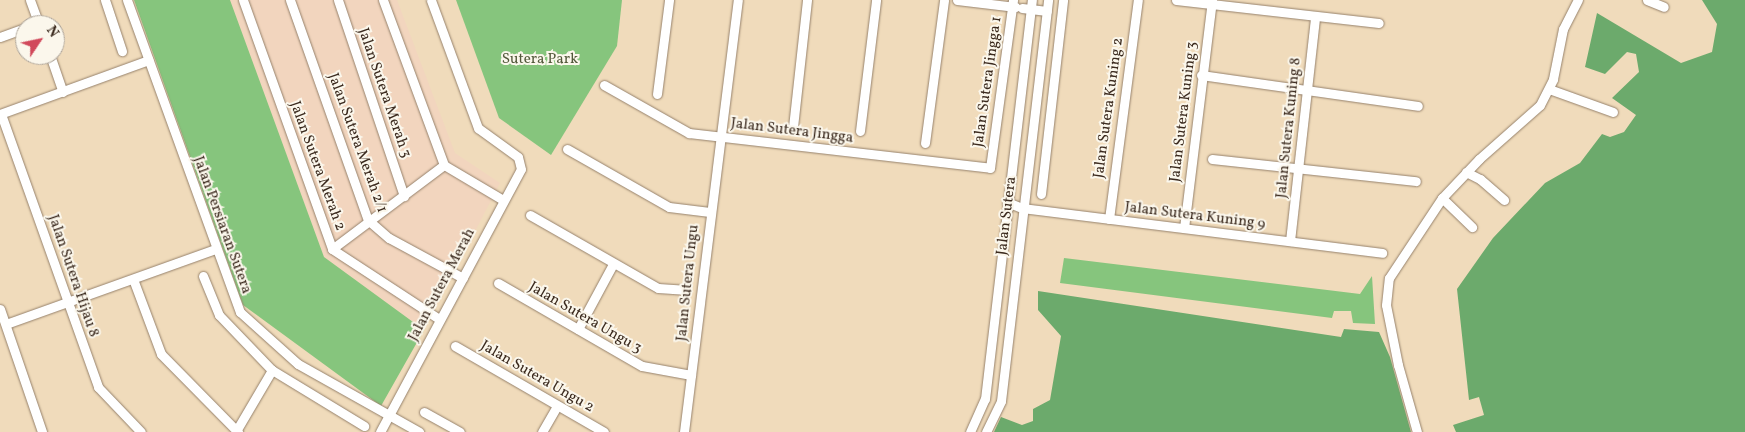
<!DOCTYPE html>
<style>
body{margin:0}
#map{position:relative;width:1745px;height:432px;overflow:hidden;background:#f0dbbb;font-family:Vollkorn,serif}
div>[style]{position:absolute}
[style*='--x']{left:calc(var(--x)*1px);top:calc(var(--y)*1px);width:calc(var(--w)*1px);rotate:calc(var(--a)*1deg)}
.built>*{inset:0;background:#f2d5be}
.green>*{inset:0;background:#86c57d}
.forest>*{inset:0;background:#6caa6c}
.roads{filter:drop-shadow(0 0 1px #96826c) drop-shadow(0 0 1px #96826c)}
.minor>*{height:9px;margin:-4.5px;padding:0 4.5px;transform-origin:4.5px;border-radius:4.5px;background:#fff}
span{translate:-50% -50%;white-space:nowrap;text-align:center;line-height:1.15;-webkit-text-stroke:4px #fbf7ec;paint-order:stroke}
.park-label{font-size:15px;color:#52583a}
.street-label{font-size:15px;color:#3b2a1e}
.north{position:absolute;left:15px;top:15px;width:50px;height:50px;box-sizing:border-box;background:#fbf7ec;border:1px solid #aea59a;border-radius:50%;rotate:56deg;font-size:14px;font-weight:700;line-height:20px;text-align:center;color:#3b2a1e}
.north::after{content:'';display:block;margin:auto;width:18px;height:22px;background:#d1495b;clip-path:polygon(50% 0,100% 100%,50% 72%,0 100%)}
</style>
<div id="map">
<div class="built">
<div style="clip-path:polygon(230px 0,397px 0,455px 153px,500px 183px,424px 330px,324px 257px)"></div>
</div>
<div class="green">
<div style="clip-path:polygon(134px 0,230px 0,324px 257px,424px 330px,381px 406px,243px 305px)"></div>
<div style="clip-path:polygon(456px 0,622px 0,617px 46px,551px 155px,499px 118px)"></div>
<div style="clip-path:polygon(1064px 258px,1360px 294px,1372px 276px,1375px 324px,1353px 323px,1351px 311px,1334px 311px,1332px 318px,1060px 283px)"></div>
</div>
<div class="forest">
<div style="clip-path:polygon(1702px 0,1745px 0,1745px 432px,1456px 432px,1453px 425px,1484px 415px,1479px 397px,1469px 400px,1457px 289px,1493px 238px,1545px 183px,1580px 163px,1602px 134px,1610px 137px,1624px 132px,1636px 115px,1612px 98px,1639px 72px,1636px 54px,1627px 52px,1605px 74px,1585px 67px,1597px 13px,1681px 63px,1712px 52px,1717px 24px)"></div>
<div style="clip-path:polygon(1038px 291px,1341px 337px,1344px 329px,1379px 332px,1390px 357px,1411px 432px,994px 432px,1001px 417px,1022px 425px,1033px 421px,1033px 409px,1050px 400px,1061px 336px,1038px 310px)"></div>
</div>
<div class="roads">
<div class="minor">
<div style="--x:30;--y:0;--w:27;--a:70"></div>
<div style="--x:105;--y:0;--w:54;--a:71.6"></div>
<div style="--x:127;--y:0;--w:332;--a:70.1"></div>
<div style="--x:240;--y:312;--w:78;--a:41.9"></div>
<div style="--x:298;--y:364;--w:139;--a:29.3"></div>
<div style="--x:243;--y:0;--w:264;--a:70.3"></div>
<div style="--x:332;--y:249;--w:128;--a:33.2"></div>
<div style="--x:290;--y:0;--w:233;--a:70.5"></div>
<div style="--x:368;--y:220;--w:28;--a:41"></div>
<div style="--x:389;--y:238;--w:84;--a:28.4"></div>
<div style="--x:338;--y:0;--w:207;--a:71.4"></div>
<div style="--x:383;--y:0;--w:176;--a:69.7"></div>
<div style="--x:444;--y:165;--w:69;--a:30.7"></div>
<div style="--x:957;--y:0;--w:59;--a:6.8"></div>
<div style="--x:1176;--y:0;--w:204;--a:6.5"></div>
<div style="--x:1647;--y:0;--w:18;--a:22"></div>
<div style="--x:1022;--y:8;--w:25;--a:7"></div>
<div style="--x:0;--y:37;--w:27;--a:-20"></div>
<div style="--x:50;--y:55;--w:39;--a:71"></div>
<div style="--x:1201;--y:75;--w:219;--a:8.1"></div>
<div style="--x:604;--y:85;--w:98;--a:29.5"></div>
<div style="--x:689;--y:133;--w:303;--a:6.6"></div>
<div style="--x:990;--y:168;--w:170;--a:-82.2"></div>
<div style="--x:1549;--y:89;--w:68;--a:19.8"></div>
<div style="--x:657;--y:94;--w:95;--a:-82.7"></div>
<div style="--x:0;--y:114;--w:158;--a:-20"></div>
<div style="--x:1;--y:114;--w:290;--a:70.4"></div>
<div style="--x:98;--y:387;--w:62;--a:46.3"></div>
<div style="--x:793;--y:127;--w:128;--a:-83.7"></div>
<div style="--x:860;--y:131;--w:132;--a:-83"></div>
<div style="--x:925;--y:143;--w:144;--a:-82.4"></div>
<div style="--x:567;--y:149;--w:117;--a:29.6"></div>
<div style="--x:669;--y:207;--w:41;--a:7"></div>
<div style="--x:1212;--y:159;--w:205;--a:6.2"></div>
<div style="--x:1466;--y:172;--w:16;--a:27"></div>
<div style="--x:1480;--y:179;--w:32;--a:41"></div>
<div style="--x:1041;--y:194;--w:195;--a:-83.5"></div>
<div style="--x:1442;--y:198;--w:42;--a:44"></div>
<div style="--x:1007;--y:202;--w:16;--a:22"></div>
<div style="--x:1022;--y:208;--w:363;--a:7.1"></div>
<div style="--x:530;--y:215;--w:147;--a:29.7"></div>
<div style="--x:658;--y:288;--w:26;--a:4"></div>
<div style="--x:1109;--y:219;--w:221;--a:-82.5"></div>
<div style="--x:1184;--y:228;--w:230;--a:-83"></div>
<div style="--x:1290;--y:241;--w:224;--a:-83.6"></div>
<div style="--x:332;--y:249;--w:140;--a:-36.9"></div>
<div style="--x:203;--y:276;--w:42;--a:67.7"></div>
<div style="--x:219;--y:315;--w:76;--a:46.1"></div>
<div style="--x:272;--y:370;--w:71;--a:120.5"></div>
<div style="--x:133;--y:279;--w:80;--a:69.5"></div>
<div style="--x:161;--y:354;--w:110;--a:45.4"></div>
<div style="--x:498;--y:283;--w:166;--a:30"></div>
<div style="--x:642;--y:366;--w:50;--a:10.4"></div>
<div style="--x:0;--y:309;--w:130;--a:71.1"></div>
<div style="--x:6;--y:324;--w:223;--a:-19.7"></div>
<div style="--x:578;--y:329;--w:74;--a:-61.7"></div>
<div style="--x:455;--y:346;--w:172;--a:30"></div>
<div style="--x:272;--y:370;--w:108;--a:31.3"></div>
<div style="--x:424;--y:412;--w:41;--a:29.1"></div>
<div style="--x:380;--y:432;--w:298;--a:-61.8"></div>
<div style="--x:521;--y:169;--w:12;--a:-104"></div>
<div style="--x:518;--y:157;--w:49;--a:-144.1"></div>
<div style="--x:478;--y:128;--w:136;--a:-110.2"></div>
<div style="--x:542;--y:432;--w:30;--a:-60"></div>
<div style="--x:684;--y:432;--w:435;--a:-82.9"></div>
<div style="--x:970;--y:432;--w:36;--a:-66"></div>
<div style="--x:985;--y:399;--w:402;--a:-83.3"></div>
<div style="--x:986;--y:432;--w:34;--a:-64"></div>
<div style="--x:1001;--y:401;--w:404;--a:-83.3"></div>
<div style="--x:1417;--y:432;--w:70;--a:-105.8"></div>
<div style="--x:1398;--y:365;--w:61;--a:-101.3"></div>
<div style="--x:1386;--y:305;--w:27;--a:-84"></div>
<div style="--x:1389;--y:278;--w:96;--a:-56.5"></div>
<div style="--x:1442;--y:198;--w:54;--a:-46.5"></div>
<div style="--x:1479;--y:159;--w:81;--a:-41.5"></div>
<div style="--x:1540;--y:105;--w:29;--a:-63"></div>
<div style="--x:1553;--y:79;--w:51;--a:-78.7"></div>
<div style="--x:1563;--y:29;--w:33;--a:-63"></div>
</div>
</div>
<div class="park-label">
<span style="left:540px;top:60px">Sutera Park</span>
</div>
<div class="street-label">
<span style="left:988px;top:82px;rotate:-82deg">Jalan Sutera Jingga 1</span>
<span style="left:384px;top:93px;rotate:71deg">Jalan Sutera Merah 3</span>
<span style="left:1109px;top:108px;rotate:-82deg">Jalan Sutera Kuning 2</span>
<span style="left:1184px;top:112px;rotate:-83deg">Jalan Sutera Kuning 3</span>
<span style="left:1289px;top:128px;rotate:-84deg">Jalan Sutera Kuning 8</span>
<span style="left:792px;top:131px;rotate:7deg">Jalan Sutera Jingga</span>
<span style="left:357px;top:143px;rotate:70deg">Jalan Sutera Merah 2/1</span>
<span style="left:317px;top:166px;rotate:70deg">Jalan Sutera Merah 2</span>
<span style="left:1007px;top:216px;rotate:-83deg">Jalan Sutera</span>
<span style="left:1195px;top:216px;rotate:7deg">Jalan Sutera Kuning 9</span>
<span style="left:222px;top:225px;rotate:70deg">Jalan Persiaran Sutera</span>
<span style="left:73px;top:276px;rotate:71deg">Jalan Sutera Hijau 8</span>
<span style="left:688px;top:283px;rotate:-84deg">Jalan Sutera Ungu</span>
<span style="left:442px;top:285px;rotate:-62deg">Jalan Sutera Merah</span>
<span style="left:585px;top:318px;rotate:30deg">Jalan Sutera Ungu 3</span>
<span style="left:537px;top:377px;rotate:30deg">Jalan Sutera Ungu 2</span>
</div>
<div class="north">N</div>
</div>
